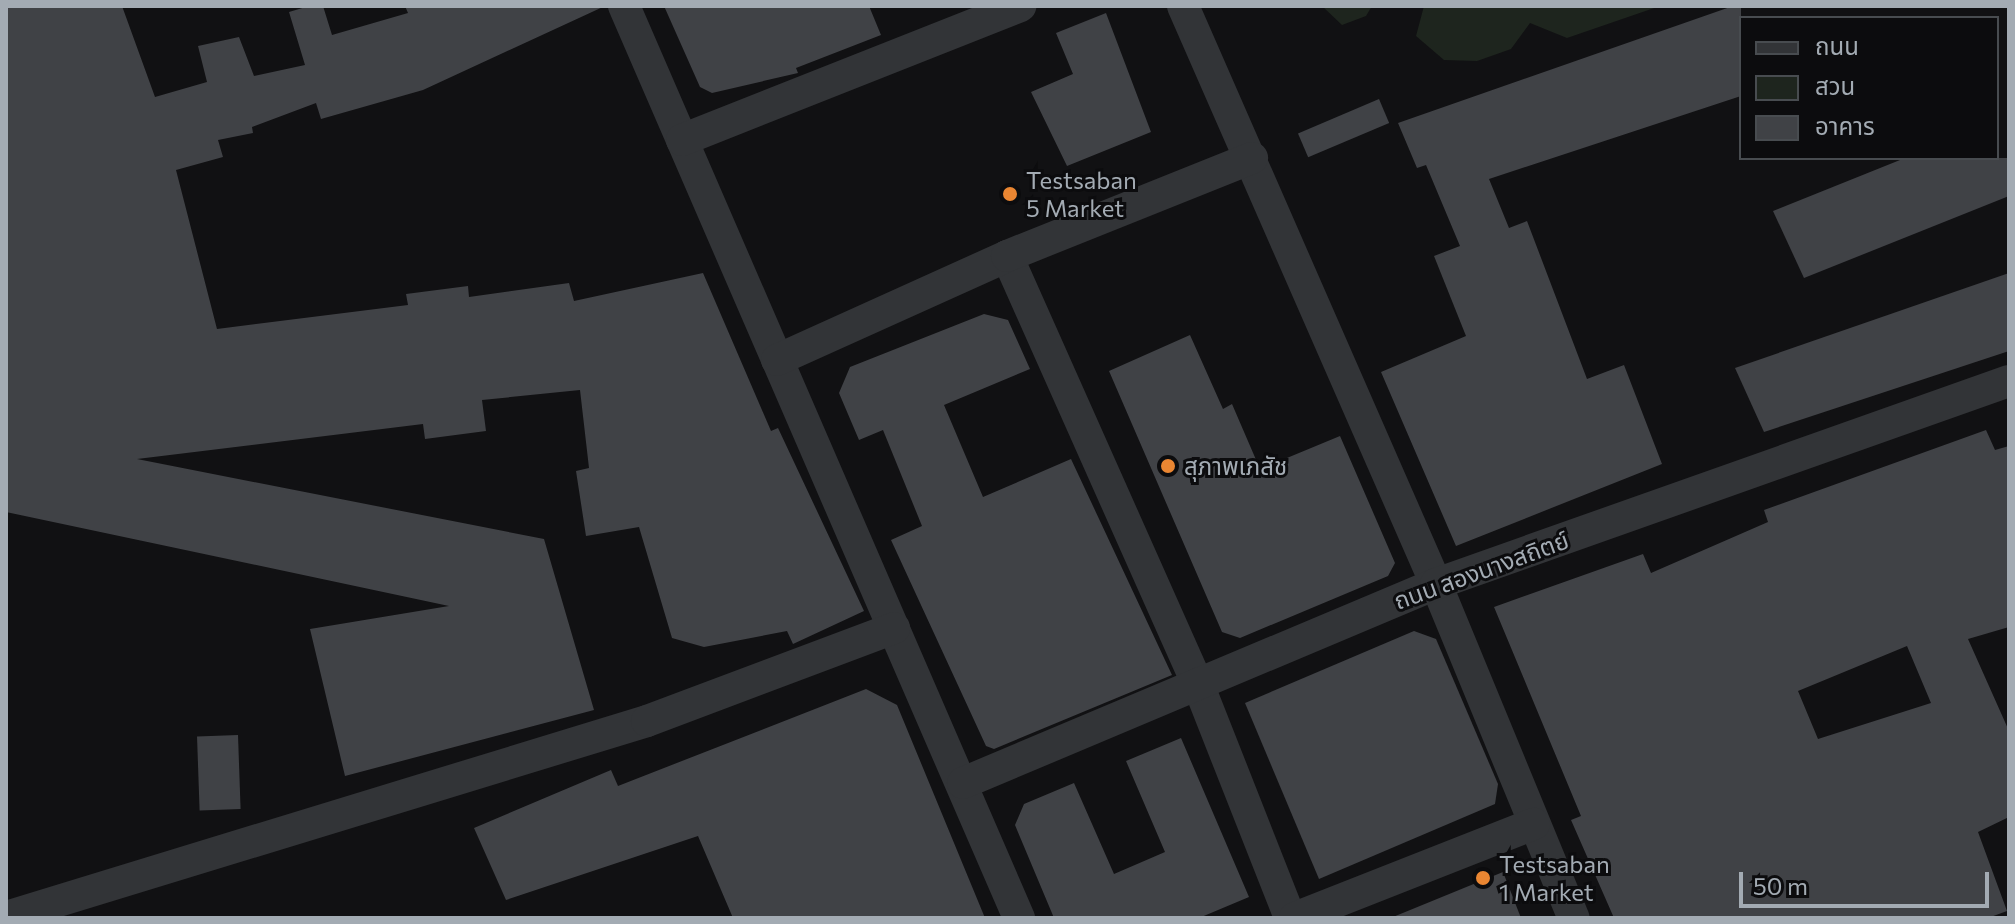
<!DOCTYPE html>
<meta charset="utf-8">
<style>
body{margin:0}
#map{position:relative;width:2015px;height:924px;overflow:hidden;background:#111113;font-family:Commissioner,"Noto Sans Thai",sans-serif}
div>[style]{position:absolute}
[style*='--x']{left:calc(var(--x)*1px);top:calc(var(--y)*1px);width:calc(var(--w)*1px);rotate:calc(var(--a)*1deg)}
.green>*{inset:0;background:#1e251e}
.building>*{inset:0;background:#404246;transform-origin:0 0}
.street>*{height:32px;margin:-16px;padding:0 16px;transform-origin:16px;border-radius:16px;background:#323437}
.dots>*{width:22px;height:22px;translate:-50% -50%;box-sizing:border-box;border:4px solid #0c0c0e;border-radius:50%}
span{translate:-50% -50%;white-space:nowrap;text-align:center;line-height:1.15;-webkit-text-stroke:6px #0c0c0e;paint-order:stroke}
.poi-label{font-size:24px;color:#a3abb3}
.left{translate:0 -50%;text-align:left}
.street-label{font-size:24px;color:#a3abb3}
.frame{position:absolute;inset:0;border:8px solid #a3abb3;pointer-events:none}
.legend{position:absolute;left:1739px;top:16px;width:260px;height:144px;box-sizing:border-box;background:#0c0c0e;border:2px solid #484c50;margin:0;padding:10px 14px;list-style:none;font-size:24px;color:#a3abb3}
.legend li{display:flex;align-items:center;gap:16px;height:40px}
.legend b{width:40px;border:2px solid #484c50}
.scale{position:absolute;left:1739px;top:872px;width:250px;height:36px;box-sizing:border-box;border:4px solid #a3abb3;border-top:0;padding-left:10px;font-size:24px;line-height:28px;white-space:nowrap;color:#a3abb3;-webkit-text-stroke:6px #0c0c0e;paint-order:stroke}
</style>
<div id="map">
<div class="green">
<div style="clip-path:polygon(1322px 6px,1372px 6px,1366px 16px,1342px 25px)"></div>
<div style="clip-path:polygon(1424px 6px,1660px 6px,1567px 38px,1530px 23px,1511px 49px,1477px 61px,1444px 60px,1416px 36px)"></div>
</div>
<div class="building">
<div style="clip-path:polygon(6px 6px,122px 6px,155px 97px,207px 82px,198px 46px,239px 37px,254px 76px,305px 65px,289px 12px,309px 6px,323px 6px,332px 35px,408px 13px,405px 6px,605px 6px,423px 90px,321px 119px,316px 103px,252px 127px,253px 133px,218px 140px,223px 157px,176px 170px,217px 329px,408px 305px,406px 294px,468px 286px,469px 297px,569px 283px,574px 301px,703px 273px,771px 431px,778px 428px,864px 611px,793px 644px,787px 631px,704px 647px,672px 638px,639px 527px,586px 536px,576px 471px,589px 468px,580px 390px,482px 400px,486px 431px,425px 439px,423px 424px,137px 459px,544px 539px,594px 710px,345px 776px,310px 629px,449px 606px,6px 512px)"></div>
<div style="clip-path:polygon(664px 6px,869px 6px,881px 35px,796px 68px,798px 73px,712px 93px,700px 87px)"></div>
<div style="clip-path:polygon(1733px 6px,1741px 6px,1741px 96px,1489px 179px,1509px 228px,1527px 221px,1587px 379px,1624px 365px,1662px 464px,1456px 546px,1381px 372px,1466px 336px,1434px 256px,1460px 246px,1426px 165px,1417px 168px,1398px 123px)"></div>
<div style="clip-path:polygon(1106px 13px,1151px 132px,1067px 166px,1031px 92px,1073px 74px,1056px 33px)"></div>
<div style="left:1379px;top:99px;width:26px;height:88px;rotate:67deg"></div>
<div style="clip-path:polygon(1905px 158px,2009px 158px,2009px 196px,1804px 278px,1773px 211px)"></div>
<div style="clip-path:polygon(2009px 273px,2009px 351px,1764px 432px,1735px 368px)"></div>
<div style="clip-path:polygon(984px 314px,1008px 320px,1030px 369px,944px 405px,983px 497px,1071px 459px,1172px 675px,994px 749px,986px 746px,891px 540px,922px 526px,883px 430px,859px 440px,839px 393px,850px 367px)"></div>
<div style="clip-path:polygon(1190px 335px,1223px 409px,1232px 404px,1260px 469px,1340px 436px,1395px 563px,1388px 576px,1240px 638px,1222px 632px,1109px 371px)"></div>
<div style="clip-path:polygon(evenodd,1986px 430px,1995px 450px,2009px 446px,2009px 627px,1968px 639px,2009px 731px,2009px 817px,1978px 832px,2007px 911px,1988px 918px,1614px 918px,1571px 820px,1581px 816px,1494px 607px,1643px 554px,1651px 573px,1768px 522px,1764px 510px,1986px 430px,1907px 646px,1931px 703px,1818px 739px,1798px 691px,1907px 646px)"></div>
<div style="clip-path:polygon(1414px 631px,1436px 639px,1498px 784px,1495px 804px,1319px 879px,1245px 703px)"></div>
<div style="clip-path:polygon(866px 689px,897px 705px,985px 918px,733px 918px,698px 836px,506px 900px,474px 828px,611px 770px,618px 786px)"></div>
<div style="left:238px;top:735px;width:74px;height:41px;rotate:88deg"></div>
<div style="clip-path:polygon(1181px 738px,1249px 897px,1199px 918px,1054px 918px,1015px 825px,1024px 804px,1074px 783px,1114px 874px,1165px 852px,1126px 761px)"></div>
<div style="clip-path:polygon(1503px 872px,1521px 918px,1393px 918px,1393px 917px)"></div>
</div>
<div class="street">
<div style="--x:624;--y:6;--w:994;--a:66.58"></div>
<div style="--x:1183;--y:6;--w:631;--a:66.36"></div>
<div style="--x:1436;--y:584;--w:361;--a:67.6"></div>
<div style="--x:682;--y:140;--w:364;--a:-21.6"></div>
<div style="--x:1007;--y:256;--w:469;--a:66"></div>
<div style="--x:1198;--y:684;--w:251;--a:68.5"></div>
<div style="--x:777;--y:360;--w:252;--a:-24.3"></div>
<div style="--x:1007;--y:256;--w:264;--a:-21.8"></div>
<div style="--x:963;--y:783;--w:513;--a:-22.82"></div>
<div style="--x:1436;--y:584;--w:608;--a:-19.51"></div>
<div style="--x:6;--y:917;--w:670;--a:-17"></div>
<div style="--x:647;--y:721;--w:264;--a:-20.6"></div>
<div style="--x:1295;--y:918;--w:257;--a:-21.5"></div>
</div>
<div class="dots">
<div style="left:1010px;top:194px;background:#ea8632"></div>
<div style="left:1168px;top:466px;background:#ea8632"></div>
<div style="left:1483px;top:878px;background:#ea8632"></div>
</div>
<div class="poi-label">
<span class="left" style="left:1026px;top:194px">Testsaban<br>5 Market</span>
<span class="left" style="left:1184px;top:466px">สุภาพเภสัช</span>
<span class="left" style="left:1499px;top:878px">Testsaban<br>1 Market</span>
</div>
<div class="street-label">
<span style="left:1481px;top:570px;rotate:-20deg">ถนน สองนางสถิตย์</span>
</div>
<div class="frame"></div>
<ul class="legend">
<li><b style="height:10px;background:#323437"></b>ถนน</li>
<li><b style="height:22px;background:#1e251e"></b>สวน</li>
<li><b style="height:22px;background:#404246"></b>อาคาร</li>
</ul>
<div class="scale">50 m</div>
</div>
